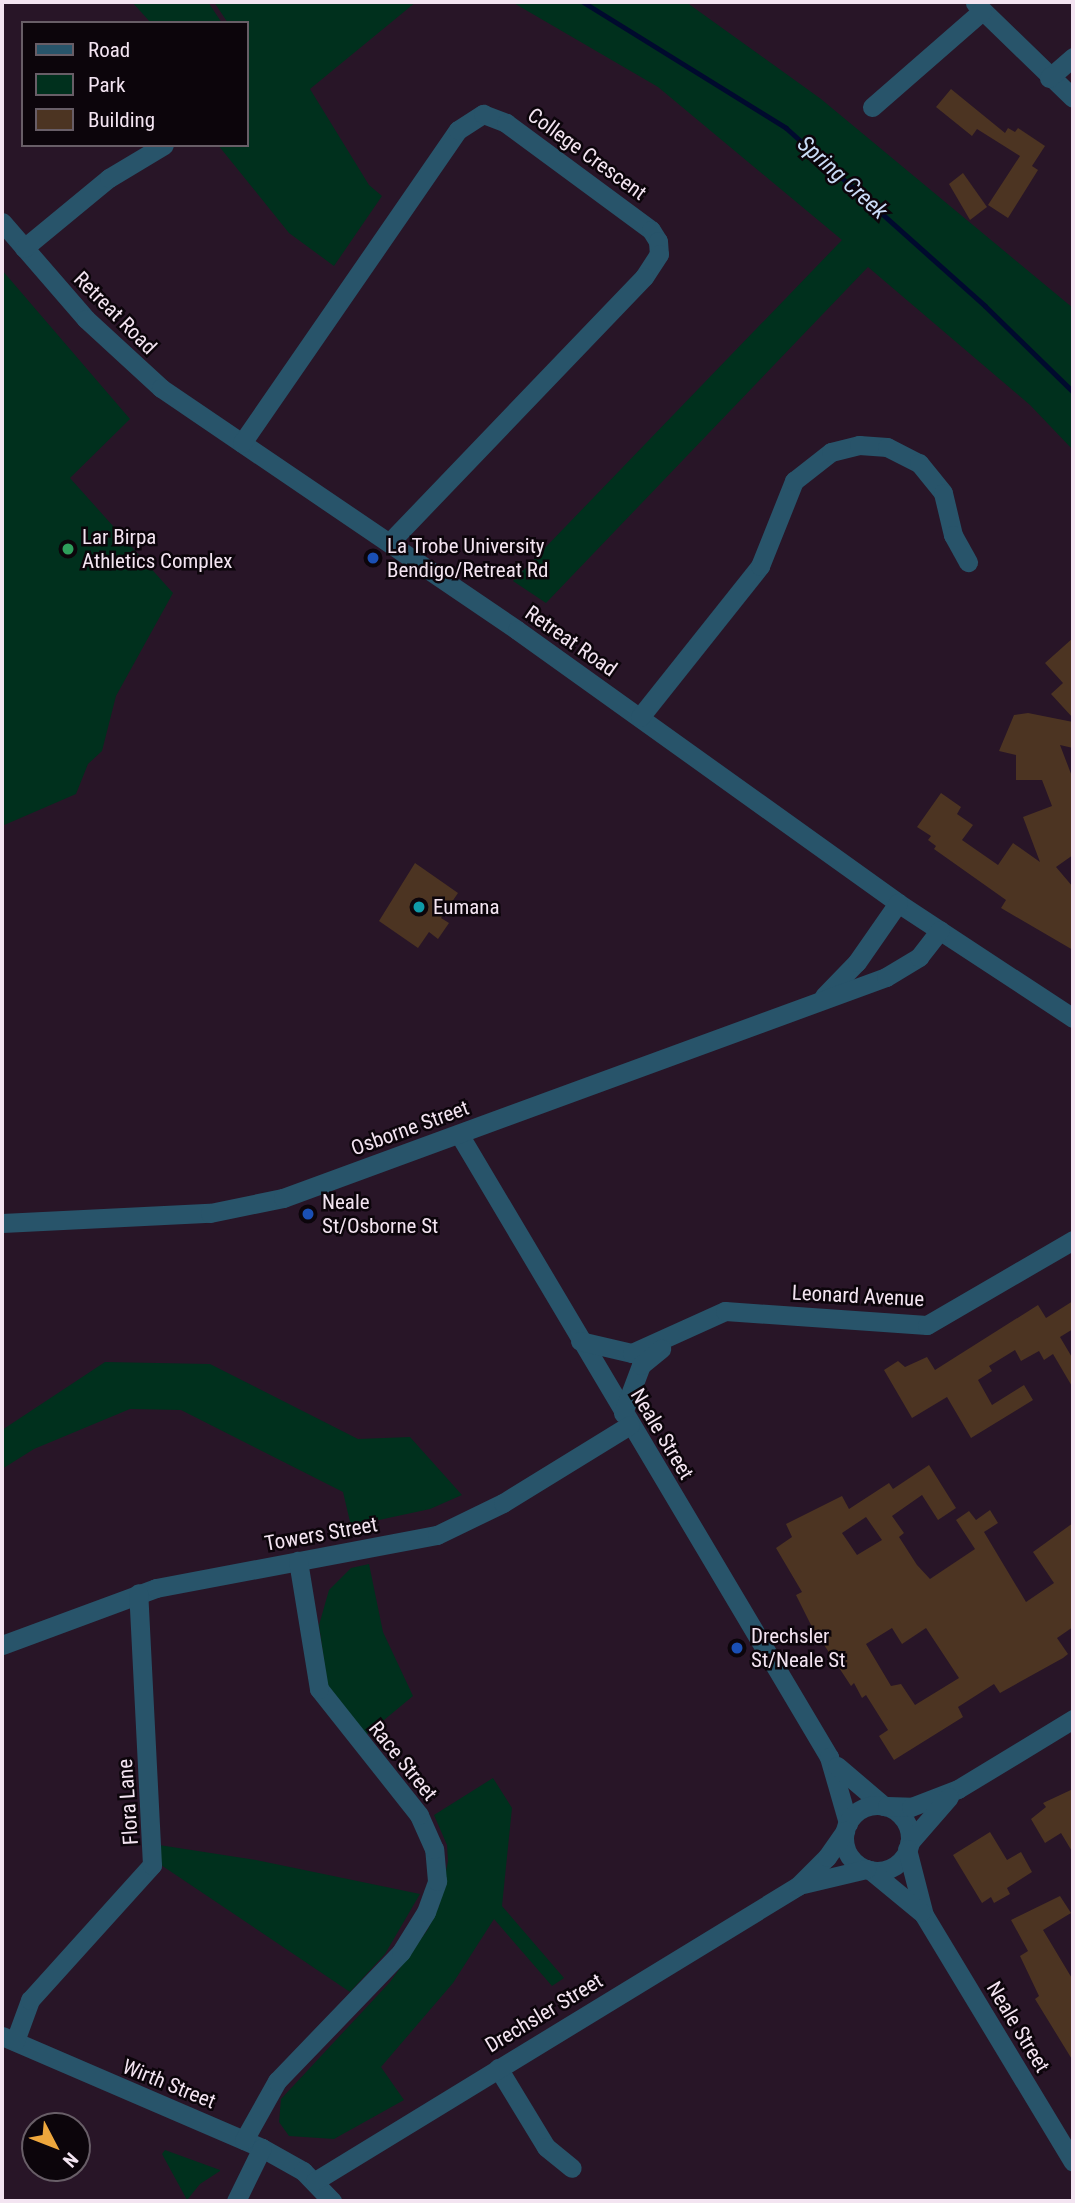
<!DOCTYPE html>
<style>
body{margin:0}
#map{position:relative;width:1075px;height:2203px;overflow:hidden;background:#281527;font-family:"Roboto Condensed",sans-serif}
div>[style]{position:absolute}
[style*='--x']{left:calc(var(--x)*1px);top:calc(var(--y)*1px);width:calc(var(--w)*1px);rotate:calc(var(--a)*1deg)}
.green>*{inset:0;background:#00301d}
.stream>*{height:5px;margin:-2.5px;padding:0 2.5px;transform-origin:2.5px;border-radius:2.5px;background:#000a2e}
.building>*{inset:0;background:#4c3422}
.minor>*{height:19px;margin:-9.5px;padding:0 9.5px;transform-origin:9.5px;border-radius:9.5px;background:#28546a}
.minor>.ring{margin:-9.5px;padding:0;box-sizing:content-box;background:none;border:19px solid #28546a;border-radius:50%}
.dots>*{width:19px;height:19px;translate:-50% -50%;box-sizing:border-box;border:4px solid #0c050b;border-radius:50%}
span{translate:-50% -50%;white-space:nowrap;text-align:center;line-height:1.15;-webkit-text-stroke:5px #0c050b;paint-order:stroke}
.street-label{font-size:21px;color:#f3e4f1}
.poi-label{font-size:21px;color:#f3e4f1}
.left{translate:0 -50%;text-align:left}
.water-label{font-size:23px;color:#cadbf6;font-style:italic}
.frame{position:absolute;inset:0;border:4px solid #f3e4f1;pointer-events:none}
.legend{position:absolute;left:21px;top:21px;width:228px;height:126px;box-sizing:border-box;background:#0c050b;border:2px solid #685e67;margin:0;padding:9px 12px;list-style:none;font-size:21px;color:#f3e4f1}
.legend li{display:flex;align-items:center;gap:14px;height:35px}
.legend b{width:35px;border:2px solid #685e67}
.north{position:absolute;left:21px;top:2112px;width:70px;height:70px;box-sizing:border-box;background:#0c050b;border:2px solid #685e67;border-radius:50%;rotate:132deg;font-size:19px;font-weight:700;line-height:28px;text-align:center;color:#f3e4f1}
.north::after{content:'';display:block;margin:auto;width:24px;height:32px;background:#eea73d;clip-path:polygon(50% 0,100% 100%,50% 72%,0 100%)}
</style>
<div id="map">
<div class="green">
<div style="clip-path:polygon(132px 2px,208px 2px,222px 23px,151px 23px)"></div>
<div style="clip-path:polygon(214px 2px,416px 2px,310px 89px,369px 185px,382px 196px,334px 266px,289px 233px,218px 145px,247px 145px,247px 23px,228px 23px)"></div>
<div style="clip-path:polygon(512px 2px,686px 2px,821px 99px,1073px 308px,1073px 450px,1030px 405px,868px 267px,546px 603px,513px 581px,842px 240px,658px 87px)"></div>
<div style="clip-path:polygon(2px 270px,130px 419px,70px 478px,173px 593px,116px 696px,102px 751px,88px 764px,76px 794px,2px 826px)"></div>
<div style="clip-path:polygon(105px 1362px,210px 1364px,358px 1439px,410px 1437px,462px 1495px,430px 1509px,351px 1526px,343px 1492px,181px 1410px,130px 1409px,34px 1449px,2px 1469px,2px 1430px)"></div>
<div style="clip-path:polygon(369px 1564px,383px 1632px,413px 1696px,366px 1735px,328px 1688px,319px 1625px,329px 1590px,351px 1568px)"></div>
<div style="clip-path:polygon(493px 1778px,512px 1808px,502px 1906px,564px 1978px,552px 1986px,494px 1919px,453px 1983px,381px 2067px,404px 2100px,334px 2139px,289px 2136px,279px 2122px,281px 2099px,390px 1982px,428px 1929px,439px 1906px,448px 1861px,447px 1845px,434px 1815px)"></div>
<div style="clip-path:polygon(159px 1845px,256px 1860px,420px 1894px,385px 1954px,350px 1992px,158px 1863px)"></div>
<div style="clip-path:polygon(165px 2150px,220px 2170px,220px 2171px,200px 2184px,187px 2200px,162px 2154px)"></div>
</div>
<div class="stream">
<div style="--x:583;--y:2;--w:239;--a:31.8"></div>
<div style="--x:786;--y:128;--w:267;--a:41.8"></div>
<div style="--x:985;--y:306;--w:123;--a:44.3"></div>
</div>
<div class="building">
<div style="clip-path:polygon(951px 89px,1005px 133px,1008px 128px,1015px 132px,1018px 128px,1045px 146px,1032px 166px,1038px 170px,1008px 218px,988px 205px,1020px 156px,977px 129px,972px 136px,936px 107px)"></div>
<div style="clip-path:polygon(963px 173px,987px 207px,970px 220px,949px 184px)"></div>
<div style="clip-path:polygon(1073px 638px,1073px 718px,1051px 694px,1063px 683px,1045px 663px)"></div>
<div style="clip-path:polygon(1028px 713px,1073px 722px,1073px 748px,1060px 745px,1073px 779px,1073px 855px,1056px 867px,1073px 887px,1073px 950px,1001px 908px,1006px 900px,934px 849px,936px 846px,928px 840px,931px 836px,917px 827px,941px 793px,961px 807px,957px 814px,973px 825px,962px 840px,998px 865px,1013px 843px,1040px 862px,1023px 817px,1052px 806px,1042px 780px,1016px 780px,1016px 755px,999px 751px,1014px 715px)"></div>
<div style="clip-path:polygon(415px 863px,458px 893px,441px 918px,449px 923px,438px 939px,429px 932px,418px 948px,379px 921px)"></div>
<div style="clip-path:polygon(1073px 1301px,1073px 1329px,1060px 1337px,1073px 1359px,1073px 1388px,1053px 1354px,1044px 1360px,1039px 1351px,1021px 1361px,1015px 1350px,989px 1366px,992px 1371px,978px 1380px,992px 1405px,1024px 1385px,1033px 1400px,971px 1438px,947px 1397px,912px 1418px,884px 1370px,898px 1361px,905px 1367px,927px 1357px,935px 1370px,1038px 1305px,1046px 1318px)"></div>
<div style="clip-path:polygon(evenodd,929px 1465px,956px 1508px,938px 1520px,922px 1495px,892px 1516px,904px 1533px,899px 1537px,917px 1565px,930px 1579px,975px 1549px,956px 1520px,969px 1511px,976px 1520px,990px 1510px,998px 1523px,984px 1532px,1026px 1602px,1054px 1583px,1033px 1552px,1073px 1523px,1073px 1627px,1057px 1638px,1068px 1654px,1063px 1658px,1000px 1693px,994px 1684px,958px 1707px,963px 1717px,894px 1760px,879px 1736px,888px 1730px,866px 1695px,862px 1698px,854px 1683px,851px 1686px,811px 1625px,796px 1595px,802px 1592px,776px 1548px,792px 1537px,786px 1524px,842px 1496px,849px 1509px,889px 1483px,893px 1489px,929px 1465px,866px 1517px,882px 1540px,857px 1555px,842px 1533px,866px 1517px,929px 1465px,892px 1628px,902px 1644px,926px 1628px,959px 1678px,915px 1705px,901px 1684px,891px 1686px,866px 1644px,892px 1628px)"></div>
<div style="clip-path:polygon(1073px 1789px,1073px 1853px,1061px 1833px,1045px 1843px,1031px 1819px,1046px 1807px,1043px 1803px)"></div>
<div style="clip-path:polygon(990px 1832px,1007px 1860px,1021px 1852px,1032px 1872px,1007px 1888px,1010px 1894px,994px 1903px,991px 1897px,982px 1903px,953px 1855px)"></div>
<div style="clip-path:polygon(1060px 1896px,1071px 1913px,1043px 1930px,1073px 1980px,1073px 2061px,1035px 1999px,1039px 1996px,1020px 1956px,1028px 1951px,1011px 1920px)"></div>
</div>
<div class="minor">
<div style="--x:975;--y:3;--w:136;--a:44.1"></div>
<div style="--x:1049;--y:78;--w:32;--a:-41"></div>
<div style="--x:872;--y:107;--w:146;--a:-41.1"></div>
<div style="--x:2;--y:222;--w:128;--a:49.1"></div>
<div style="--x:86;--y:319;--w:102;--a:42.6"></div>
<div style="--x:161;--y:388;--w:430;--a:34.2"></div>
<div style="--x:517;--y:630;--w:469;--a:35.6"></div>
<div style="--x:898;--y:903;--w:209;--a:33.3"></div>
<div style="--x:24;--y:248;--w:110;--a:-39.5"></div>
<div style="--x:109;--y:178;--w:64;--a:-31"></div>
<div style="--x:242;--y:443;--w:380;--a:-55.4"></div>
<div style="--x:458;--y:130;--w:30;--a:-33"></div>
<div style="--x:483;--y:114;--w:25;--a:21"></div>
<div style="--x:506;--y:123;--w:180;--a:36.4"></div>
<div style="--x:651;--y:230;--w:13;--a:58"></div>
<div style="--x:658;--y:241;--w:13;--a:86"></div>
<div style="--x:659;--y:254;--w:27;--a:123"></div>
<div style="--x:644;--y:277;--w:368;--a:133.8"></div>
<div style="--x:640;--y:717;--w:193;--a:-51.5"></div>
<div style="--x:760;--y:566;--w:92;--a:-68.2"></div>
<div style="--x:794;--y:481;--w:47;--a:-38.1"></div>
<div style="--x:831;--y:452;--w:29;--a:-14"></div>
<div style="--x:859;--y:445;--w:28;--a:4"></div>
<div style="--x:887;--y:447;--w:36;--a:27"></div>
<div style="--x:919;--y:463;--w:38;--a:51"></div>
<div style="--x:943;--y:493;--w:43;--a:76.6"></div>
<div style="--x:953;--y:535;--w:31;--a:61"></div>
<div style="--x:824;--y:996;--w:47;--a:-45.9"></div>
<div style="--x:857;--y:962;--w:72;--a:-55.2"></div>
<div style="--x:459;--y:1134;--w:725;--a:59.29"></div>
<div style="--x:829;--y:1757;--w:69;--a:73.9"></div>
<div style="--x:2;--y:1223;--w:208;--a:-2.8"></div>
<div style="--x:210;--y:1213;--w:75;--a:-11.6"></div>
<div style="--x:283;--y:1198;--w:642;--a:-20.13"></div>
<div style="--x:886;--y:977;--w:39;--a:-31"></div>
<div style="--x:919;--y:957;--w:34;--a:-52"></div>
<div style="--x:580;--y:1341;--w:53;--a:13"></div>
<div style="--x:632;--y:1353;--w:102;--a:-24.3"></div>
<div style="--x:725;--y:1311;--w:202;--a:4"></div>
<div style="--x:927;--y:1325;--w:169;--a:-30.2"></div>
<div style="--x:623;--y:1413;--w:51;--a:-69.4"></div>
<div style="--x:641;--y:1365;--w:26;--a:-39"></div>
<div style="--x:2;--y:1645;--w:164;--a:-20.3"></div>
<div style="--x:156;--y:1588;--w:286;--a:-10.7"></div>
<div style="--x:437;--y:1535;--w:73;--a:-25.9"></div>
<div style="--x:503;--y:1503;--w:149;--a:-31.6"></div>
<div style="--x:837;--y:1766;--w:62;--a:40.4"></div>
<div class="ring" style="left:844px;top:1805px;width:47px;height:47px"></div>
<div style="--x:887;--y:1806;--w:24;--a:2"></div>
<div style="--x:911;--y:1807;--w:50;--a:-21"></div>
<div style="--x:958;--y:1789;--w:135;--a:-31.3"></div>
<div style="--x:909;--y:1843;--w:61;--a:-49"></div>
<div style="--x:907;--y:1849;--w:68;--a:75.6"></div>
<div style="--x:924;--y:1915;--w:288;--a:58.9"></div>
<div style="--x:870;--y:1870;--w:66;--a:39.5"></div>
<div style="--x:803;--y:1884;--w:65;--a:-13.4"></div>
<div style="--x:2;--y:2036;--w:283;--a:23.3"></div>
<div style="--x:262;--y:2148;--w:47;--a:29.3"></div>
<div style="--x:303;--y:2171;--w:42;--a:46"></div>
<div style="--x:15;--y:2041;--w:44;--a:-69.9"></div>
<div style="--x:30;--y:2000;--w:182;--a:-47.9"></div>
<div style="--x:152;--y:1865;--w:272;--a:-92.9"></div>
<div style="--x:498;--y:2068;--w:92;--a:58.7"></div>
<div style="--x:546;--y:2147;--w:33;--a:39"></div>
<div style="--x:244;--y:2140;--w:68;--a:-60.8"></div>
<div style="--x:277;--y:2081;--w:179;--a:-46.1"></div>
<div style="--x:401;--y:1952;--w:47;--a:-58"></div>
<div style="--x:426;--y:1912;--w:33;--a:-70"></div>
<div style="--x:437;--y:1881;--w:32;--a:-95"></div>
<div style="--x:434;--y:1849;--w:37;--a:-114"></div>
<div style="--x:419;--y:1815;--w:161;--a:-128.4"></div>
<div style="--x:319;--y:1689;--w:130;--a:-99.3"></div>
<div style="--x:315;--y:2181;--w:566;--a:-31.42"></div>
<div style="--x:798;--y:1886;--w:41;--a:-45"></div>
<div style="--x:827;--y:1857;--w:32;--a:-55"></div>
<div style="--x:236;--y:2201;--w:59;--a:-63.9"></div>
</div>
<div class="dots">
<div style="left:68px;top:549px;background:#2e9e5b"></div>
<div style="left:373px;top:558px;background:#1a4fb4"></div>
<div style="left:419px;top:907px;background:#0f9aa8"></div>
<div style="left:308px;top:1214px;background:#1a4fb4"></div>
<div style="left:737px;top:1648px;background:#1a4fb4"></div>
</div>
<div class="street-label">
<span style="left:587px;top:154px;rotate:36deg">College Crescent</span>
<span style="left:115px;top:313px;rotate:45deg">Retreat Road</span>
<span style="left:571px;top:641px;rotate:35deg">Retreat Road</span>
<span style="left:410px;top:1128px;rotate:-20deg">Osborne Street</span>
<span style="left:858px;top:1296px;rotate:3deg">Leonard Avenue</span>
<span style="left:662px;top:1434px;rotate:59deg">Neale Street</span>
<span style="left:321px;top:1534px;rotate:-10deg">Towers Street</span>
<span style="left:403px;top:1761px;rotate:51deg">Race Street</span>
<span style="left:128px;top:1802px;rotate:-94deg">Flora Lane</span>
<span style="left:544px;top:2013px;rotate:-31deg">Drechsler Street</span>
<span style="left:1018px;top:2027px;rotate:59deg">Neale Street</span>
<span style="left:169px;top:2084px;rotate:22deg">Wirth Street</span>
</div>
<div class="poi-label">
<span class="left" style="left:82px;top:549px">Lar Birpa<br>Athletics Complex</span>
<span class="left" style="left:387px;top:558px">La Trobe University<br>Bendigo/Retreat Rd</span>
<span class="left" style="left:433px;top:907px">Eumana</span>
<span class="left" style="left:322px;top:1214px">Neale<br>St/Osborne St</span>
<span class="left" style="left:751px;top:1648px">Drechsler<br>St/Neale St</span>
</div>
<div class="water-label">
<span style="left:842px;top:178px;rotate:42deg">Spring Creek</span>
</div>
<div class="frame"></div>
<ul class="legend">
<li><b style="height:9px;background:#28546a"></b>Road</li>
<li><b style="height:19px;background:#00301d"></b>Park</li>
<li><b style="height:19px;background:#4c3422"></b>Building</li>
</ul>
<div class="north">N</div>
</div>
